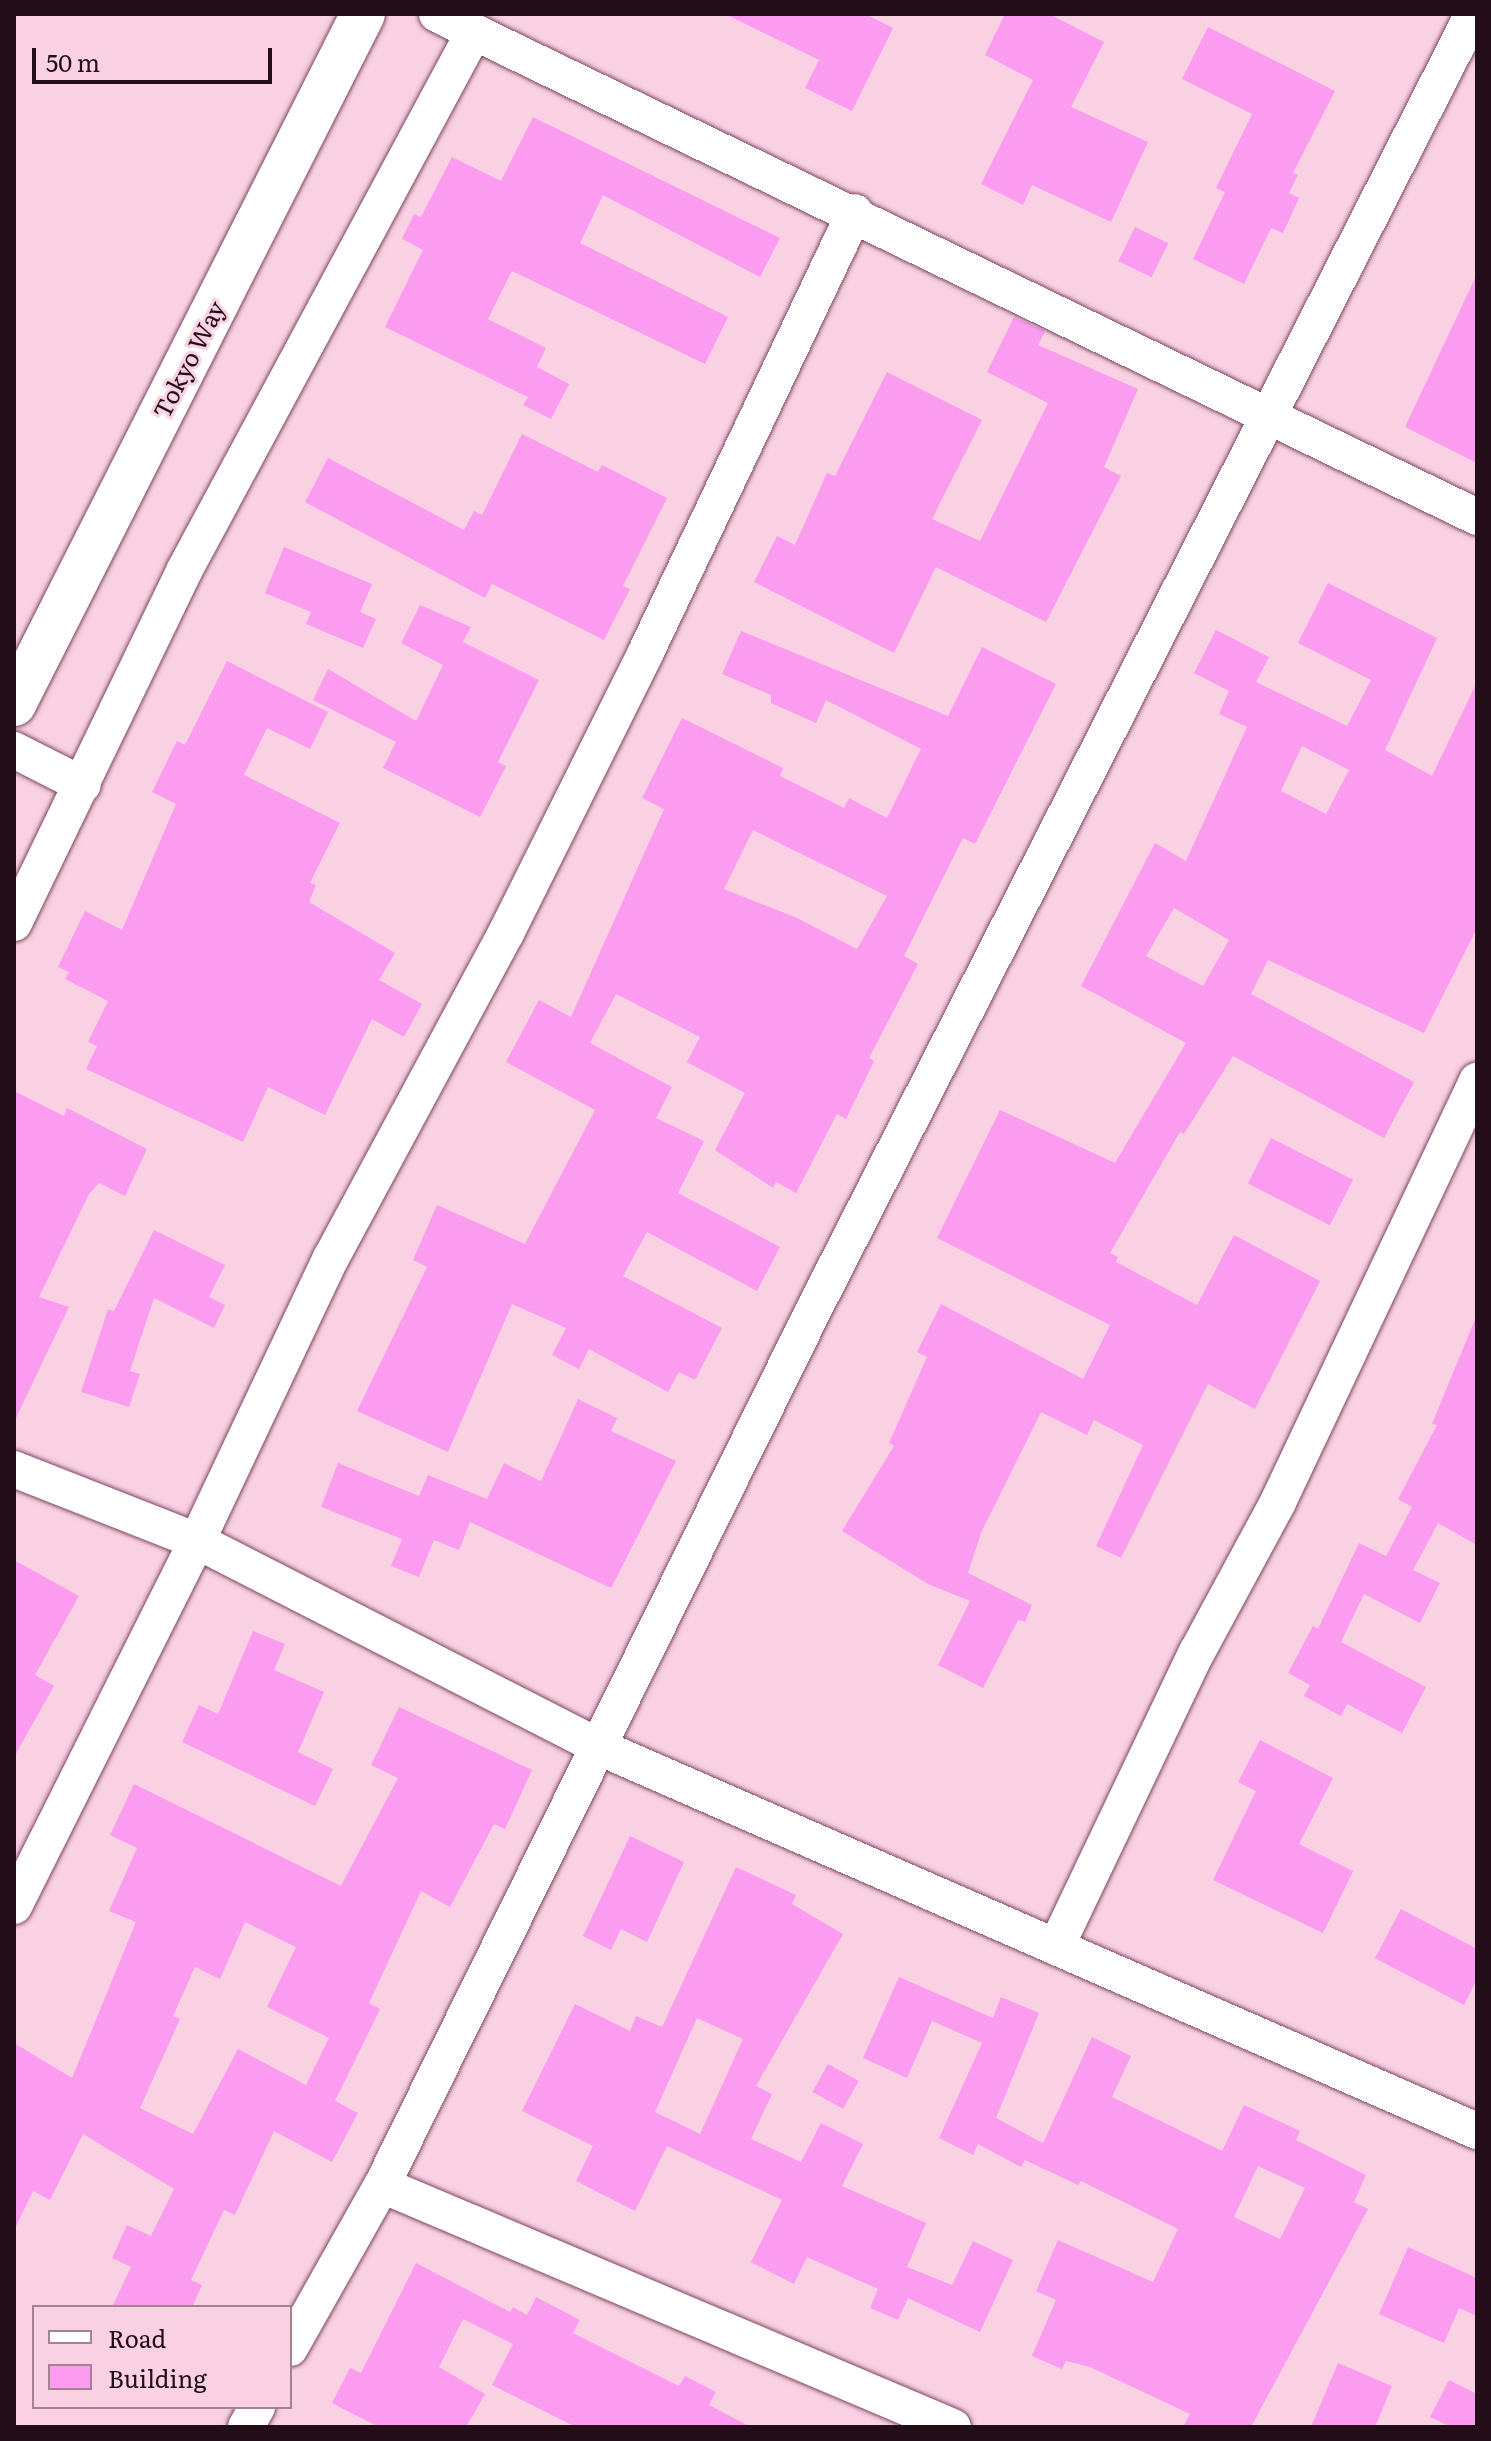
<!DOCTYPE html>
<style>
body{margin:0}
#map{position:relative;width:1491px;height:2441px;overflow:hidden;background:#f9d1e2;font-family:Literata,serif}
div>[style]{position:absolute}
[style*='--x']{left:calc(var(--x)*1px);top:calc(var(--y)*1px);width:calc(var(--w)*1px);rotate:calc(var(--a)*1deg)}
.building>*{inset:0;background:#fb9cf1;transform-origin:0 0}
.roads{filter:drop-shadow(0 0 2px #7e4661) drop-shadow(0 0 2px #7e4661)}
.minor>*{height:36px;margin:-18px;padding:0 18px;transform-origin:18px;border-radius:18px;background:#fff}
.secondary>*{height:44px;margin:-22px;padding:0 22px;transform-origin:22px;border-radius:22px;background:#fff}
span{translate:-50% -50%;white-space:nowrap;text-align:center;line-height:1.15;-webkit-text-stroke:6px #f9d1e2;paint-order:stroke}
.street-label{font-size:24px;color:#230d18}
.frame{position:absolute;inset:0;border:16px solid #230d18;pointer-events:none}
.legend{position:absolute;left:32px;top:2305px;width:260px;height:104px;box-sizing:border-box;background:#f9d1e2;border:2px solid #a38391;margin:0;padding:10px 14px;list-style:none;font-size:24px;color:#230d18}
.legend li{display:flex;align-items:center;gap:16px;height:40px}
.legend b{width:40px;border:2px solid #a38391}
.scale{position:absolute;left:32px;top:48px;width:240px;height:36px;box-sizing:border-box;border:4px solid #230d18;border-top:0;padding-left:10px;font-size:24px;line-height:28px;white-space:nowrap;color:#230d18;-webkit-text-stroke:6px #f9d1e2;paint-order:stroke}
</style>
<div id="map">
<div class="building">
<div style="clip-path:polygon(725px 14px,865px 14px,893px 28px,852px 111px,805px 88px,819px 60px)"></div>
<div style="clip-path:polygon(1005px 14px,1049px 14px,1104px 42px,1071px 107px,1148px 142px,1111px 222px,1032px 185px,1023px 205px,981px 184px,1033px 80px,985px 55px)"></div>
<div style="clip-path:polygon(1208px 27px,1335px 91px,1293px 173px,1298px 175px,1289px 193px,1299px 198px,1283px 233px,1271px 228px,1244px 284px,1193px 259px,1225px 192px,1216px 188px,1252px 114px,1182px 79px)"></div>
<div style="clip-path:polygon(533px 117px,780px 238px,760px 277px,603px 195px,580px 243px,728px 317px,705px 364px,512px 271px,488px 319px,546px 348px,537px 367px,569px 384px,551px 419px,523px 405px,528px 397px,385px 327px,423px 250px,402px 239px,414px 214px,421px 217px,452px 157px,501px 181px)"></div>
<div style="left:1135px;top:227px;width:37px;height:38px;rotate:26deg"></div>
<div style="clip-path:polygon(1477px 274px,1477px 463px,1405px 427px)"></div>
<div style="clip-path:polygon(1014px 317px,1045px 331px,1038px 345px,1138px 389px,1104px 467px,1121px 476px,1046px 622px,936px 567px,894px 653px,754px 582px,777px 536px,795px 545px,827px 473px,835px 476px,887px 372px,982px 420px,932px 519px,980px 541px,1048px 403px,987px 372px)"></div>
<div style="clip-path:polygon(522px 434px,598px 472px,602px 465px,667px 498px,623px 586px,630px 589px,604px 640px,492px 584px,485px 598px,305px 502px,328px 458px,464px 530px,474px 511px,482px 515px)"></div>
<div style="clip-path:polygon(284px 547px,372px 584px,360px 612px,376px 619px,363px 648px,306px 624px,311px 612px,265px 593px)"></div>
<div style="clip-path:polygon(evenodd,1328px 583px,1437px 638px,1385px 750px,1432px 776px,1477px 682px,1477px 928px,1424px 1033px,1268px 960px,1251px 994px,1414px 1082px,1384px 1138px,1233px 1056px,1184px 1134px,1180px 1132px,1110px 1253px,1118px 1257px,1116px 1262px,1197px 1305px,1234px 1235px,1320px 1281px,1255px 1409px,1208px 1384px,1121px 1558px,1096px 1546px,1143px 1445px,1094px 1420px,1087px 1435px,1041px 1412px,981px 1533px,968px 1573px,1032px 1605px,1025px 1622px,1018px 1620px,983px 1688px,938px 1665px,970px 1601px,928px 1584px,842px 1531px,894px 1446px,889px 1443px,927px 1357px,917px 1352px,941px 1304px,1083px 1379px,1110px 1325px,937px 1238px,1000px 1110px,1115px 1163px,1186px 1043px,1081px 986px,1155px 843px,1186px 861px,1247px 727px,1219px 714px,1229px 691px,1194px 673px,1216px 630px,1269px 657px,1256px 682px,1347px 726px,1371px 680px,1298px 643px,1328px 583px,1302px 746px,1349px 770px,1326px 814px,1281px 791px,1302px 746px,1328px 583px,1174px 908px,1229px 940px,1203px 986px,1146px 956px,1174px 908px)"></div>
<div style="clip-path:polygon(420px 605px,471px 627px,463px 642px,539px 680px,498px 762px,506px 766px,480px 817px,383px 768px,396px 742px,313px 700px,328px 669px,416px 721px,443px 665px,401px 643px)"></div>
<div style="clip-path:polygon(evenodd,741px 631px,948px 716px,982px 647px,1056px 684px,975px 844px,963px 838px,904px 956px,918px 964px,869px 1058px,874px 1061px,846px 1119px,837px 1114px,796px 1193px,776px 1182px,773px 1188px,715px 1150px,745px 1093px,687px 1062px,700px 1037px,616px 994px,590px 1043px,672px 1087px,656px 1118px,704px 1141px,678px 1193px,780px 1247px,757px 1291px,647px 1232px,623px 1276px,722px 1328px,695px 1380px,679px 1372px,668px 1392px,589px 1349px,579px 1369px,552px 1355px,566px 1328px,512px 1304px,448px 1452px,357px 1411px,427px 1267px,413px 1260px,437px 1205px,525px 1244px,595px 1110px,506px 1062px,539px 1000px,571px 1017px,664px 809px,642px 798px,682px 718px,783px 768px,780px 776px,844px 808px,849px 798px,887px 818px,921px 749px,826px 700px,816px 723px,771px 703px,771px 695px,722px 674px,741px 631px,753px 830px,887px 896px,857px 949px,797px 918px,724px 889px,753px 830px)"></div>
<div style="clip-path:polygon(227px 661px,328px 712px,310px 749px,267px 728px,244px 775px,340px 823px,310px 883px,316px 885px,309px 902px,395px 953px,379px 980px,422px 1004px,404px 1037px,372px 1019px,325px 1115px,268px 1087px,243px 1142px,86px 1069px,97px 1046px,88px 1042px,108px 1001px,65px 979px,69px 972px,58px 967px,85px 911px,122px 930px,176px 804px,152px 792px,177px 741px,185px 745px)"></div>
<div style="clip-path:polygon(14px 1091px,64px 1116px,67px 1108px,147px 1149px,125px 1196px,99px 1183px,89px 1194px,39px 1297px,69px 1307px,14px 1422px)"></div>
<div style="left:1271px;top:1138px;width:92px;height:51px;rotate:27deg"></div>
<div style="clip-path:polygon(154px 1230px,225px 1265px,209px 1297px,225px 1305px,214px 1328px,154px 1298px,130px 1371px,140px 1374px,129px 1407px,81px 1392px,108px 1309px,114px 1311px)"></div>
<div style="clip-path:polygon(1476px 1317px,1477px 1545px,1438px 1523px,1413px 1570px,1440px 1583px,1420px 1623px,1364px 1594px,1341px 1642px,1426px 1687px,1402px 1733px,1347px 1704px,1341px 1716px,1304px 1696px,1310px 1685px,1288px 1673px,1313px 1626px,1318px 1629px,1359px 1543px,1386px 1556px,1412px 1507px,1398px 1499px,1437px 1425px,1432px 1424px)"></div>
<div style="clip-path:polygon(578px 1399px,617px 1418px,611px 1431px,676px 1461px,611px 1588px,470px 1522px,459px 1550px,434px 1540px,419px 1577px,391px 1566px,402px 1539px,321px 1507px,338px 1463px,419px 1496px,428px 1475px,487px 1499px,504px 1463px,541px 1481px)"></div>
<div style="clip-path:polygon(14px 1560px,79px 1596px,35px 1675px,54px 1686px,14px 1757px)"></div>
<div style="clip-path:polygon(253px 1631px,285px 1644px,274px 1670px,324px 1692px,298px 1752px,333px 1769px,315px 1806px,182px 1742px,199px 1705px,218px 1714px)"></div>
<div style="clip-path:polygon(evenodd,399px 1707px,532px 1770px,505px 1829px,494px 1824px,450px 1907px,421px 1891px,369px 2003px,380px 2009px,335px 2101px,358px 2113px,332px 2162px,274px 2131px,235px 2215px,224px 2210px,191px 2280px,202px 2285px,192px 2307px,112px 2307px,131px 2267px,112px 2258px,127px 2225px,151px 2236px,174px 2189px,83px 2134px,50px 2200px,33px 2191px,14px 2230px,14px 2043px,72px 2078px,136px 1922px,109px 1911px,137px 1848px,110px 1835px,134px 1784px,341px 1886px,398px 1778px,371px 1765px,399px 1707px,245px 1922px,296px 1947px,267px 2007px,329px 2038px,306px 2085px,238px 2049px,193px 2134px,140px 2108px,180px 2019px,173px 2016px,195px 1967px,220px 1979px,245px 1922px)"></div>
<div style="clip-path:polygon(1260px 1740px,1333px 1778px,1299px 1844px,1353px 1871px,1323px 1933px,1213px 1880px,1256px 1791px,1238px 1782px)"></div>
<div style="clip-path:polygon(630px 1836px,684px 1862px,647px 1942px,621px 1929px,611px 1950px,583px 1936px)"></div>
<div style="clip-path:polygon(evenodd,736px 1867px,796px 1895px,792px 1904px,843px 1934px,756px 2086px,772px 2094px,751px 2139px,801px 2162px,821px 2123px,863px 2144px,842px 2186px,926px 2223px,907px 2267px,952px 2285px,973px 2241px,1013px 2260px,980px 2332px,908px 2298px,898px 2320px,870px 2308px,878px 2289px,807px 2257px,794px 2284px,751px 2262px,782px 2200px,667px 2146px,635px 2211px,576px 2181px,593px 2146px,522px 2111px,575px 2004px,630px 2031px,636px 2016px,662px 2027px,736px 1867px,697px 2018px,743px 2039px,700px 2134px,655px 2112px,697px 2018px)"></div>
<div style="clip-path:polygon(1401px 1909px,1477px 1949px,1477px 1979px,1464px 2005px,1375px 1958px)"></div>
<div style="clip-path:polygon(evenodd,899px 1977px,993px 2018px,1001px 1997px,1039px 2013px,996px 2118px,1043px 2143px,1092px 2037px,1131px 2056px,1112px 2097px,1222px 2151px,1244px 2105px,1300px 2131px,1296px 2140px,1366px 2175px,1354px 2202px,1368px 2209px,1251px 2427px,1183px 2427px,1190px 2414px,1090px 2367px,1066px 2361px,1062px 2369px,1032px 2356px,1056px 2300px,1036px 2291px,1058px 2240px,1153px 2282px,1178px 2229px,1081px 2181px,1078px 2185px,1025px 2160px,1021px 2167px,978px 2144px,973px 2155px,939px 2138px,982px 2043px,932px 2021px,907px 2078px,863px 2058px,899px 1977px,1258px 2166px,1305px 2188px,1280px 2239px,1234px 2217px,1258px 2166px)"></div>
<div style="left:828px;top:2064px;width:35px;height:32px;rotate:29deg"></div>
<div style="clip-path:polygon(1408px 2247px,1477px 2278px,1477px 2316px,1459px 2308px,1444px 2343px,1379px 2314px)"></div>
<div style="clip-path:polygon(416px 2263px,510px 2312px,513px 2307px,527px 2315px,536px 2297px,580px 2320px,573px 2333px,679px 2386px,685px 2376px,716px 2392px,709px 2405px,751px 2427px,576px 2427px,492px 2385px,513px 2344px,463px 2319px,439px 2367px,485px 2394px,466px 2427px,379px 2427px,332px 2403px,350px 2368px,361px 2373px)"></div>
<div style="clip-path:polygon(1338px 2363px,1392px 2386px,1375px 2427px,1311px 2427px)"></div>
<div style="clip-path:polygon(1449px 2380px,1477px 2394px,1477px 2427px,1451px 2427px,1430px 2417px)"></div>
</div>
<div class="roads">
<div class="minor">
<div style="--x:437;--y:14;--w:1155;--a:25.81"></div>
<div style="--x:14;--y:750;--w:77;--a:26.9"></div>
<div style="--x:14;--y:923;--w:391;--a:-64.2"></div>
<div style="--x:184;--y:571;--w:612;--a:-61.72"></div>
<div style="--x:14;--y:1469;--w:197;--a:21.5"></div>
<div style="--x:197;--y:1541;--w:454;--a:27.1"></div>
<div style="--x:601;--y:1748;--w:956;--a:23.62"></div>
<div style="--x:14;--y:1906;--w:408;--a:-63.4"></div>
<div style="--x:197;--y:1541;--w:313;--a:-64.7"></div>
<div style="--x:331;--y:1258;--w:369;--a:-61.7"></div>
<div style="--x:506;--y:933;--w:312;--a:-63.5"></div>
<div style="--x:645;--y:654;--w:489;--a:-64.6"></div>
<div style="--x:1056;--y:1947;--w:327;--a:-64.5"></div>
<div style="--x:1197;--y:1652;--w:170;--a:-61.6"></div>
<div style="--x:1278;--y:1502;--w:466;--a:-64.7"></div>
<div style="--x:382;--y:2185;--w:620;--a:22.97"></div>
<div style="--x:290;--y:2348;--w:187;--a:-60.6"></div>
<div style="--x:382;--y:2185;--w:977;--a:-63.75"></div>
<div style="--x:814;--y:1309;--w:1453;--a:-63.03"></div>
<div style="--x:246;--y:2427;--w:23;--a:-61"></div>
</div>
<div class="secondary">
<div style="--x:14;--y:704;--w:773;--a:-63.17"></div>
</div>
</div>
<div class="street-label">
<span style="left:188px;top:359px;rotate:-63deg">Tokyo Way</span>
</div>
<div class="frame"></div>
<ul class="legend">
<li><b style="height:10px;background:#fff"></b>Road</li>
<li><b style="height:22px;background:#fb9cf1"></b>Building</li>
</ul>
<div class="scale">50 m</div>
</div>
